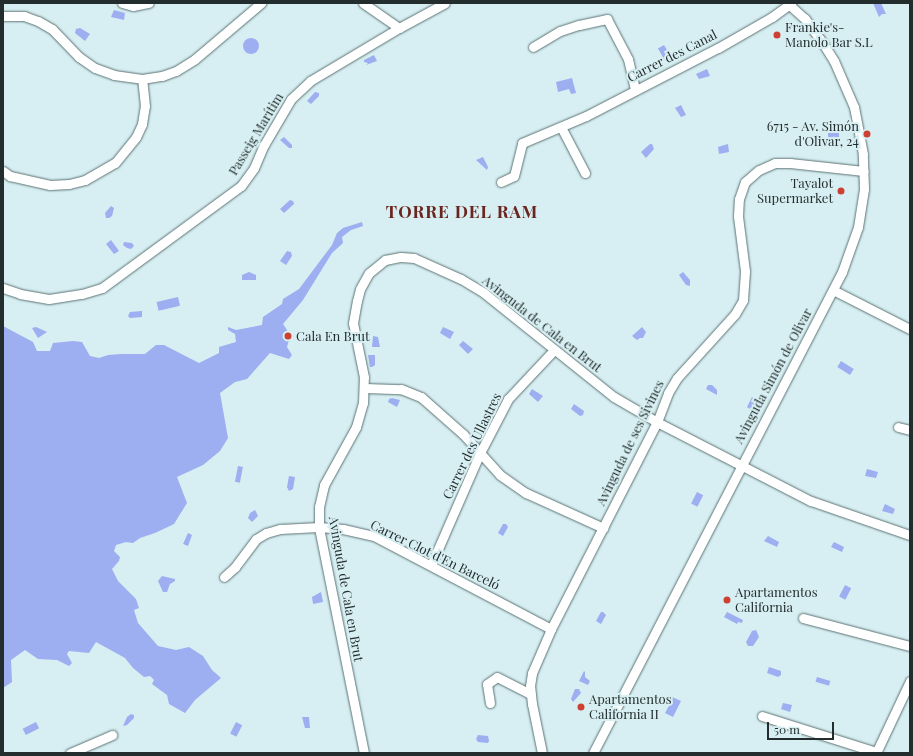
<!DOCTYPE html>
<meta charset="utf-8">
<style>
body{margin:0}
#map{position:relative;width:913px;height:756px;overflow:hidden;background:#d7eff2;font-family:"Playfair Display",serif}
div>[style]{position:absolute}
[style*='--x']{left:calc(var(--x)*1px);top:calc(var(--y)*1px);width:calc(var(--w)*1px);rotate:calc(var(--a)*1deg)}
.water>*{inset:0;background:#9daef1;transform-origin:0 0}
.round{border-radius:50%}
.roads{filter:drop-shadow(0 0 1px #5c7274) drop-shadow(0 0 1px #5c7274)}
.minor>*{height:9px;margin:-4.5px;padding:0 4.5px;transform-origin:4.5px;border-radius:4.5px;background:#fff}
.dots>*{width:11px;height:11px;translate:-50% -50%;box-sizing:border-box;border:2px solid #d7eff2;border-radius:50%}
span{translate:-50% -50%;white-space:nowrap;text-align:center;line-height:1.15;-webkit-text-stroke:4px #d7eff2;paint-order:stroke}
.poi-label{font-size:13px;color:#242d2e}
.left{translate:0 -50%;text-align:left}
.right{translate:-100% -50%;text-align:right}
.street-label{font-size:13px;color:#242d2e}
.district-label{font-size:17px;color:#6a251e;font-weight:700;letter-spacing:1px}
.frame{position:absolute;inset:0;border:4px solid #242d2e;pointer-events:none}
.scale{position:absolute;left:767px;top:722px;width:67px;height:18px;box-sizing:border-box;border:2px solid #242d2e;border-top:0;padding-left:5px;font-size:12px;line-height:14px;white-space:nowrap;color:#242d2e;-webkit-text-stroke:3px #d7eff2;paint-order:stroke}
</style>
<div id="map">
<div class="water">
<div style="clip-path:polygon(873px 3px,881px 3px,886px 14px,882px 14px,879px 17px)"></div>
<div style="clip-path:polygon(114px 10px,125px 13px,124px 20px,111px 17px)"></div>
<div style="clip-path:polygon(80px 28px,90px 34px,85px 41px,75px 33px,76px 29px)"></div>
<div class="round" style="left:243px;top:38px;width:16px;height:16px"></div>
<div style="left:664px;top:45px;width:14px;height:7px;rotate:60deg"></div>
<div style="clip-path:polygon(374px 55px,377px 61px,366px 65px,368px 63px,364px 62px,364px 60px)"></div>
<div style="clip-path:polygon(707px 69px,710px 76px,699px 79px,696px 74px)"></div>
<div style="clip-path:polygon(572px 78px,576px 93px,571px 94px,569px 89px,558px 92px,556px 82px)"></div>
<div style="clip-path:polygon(315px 92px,319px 93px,319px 96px,311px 104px,307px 101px)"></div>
<div style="clip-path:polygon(681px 105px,686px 115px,681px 117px,675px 108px)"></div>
<div style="clip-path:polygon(830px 128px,839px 132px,839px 137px,828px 138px,828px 130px)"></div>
<div style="clip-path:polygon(284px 137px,292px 145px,292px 148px,289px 148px,280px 140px)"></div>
<div style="clip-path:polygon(650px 144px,652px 144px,654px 149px,646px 158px,641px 152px)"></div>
<div style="clip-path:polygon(728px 144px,729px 152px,719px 154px,718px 147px)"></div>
<div style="clip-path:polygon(483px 157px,488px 167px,487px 170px,476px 160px)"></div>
<div style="clip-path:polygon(290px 200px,293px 201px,294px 204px,284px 213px,280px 209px)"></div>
<div style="clip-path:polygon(111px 206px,114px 208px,112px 216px,109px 218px,106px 218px,105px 213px)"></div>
<div style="left:503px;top:210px;width:13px;height:6px;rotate:13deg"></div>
<div style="clip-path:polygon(362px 222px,363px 226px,351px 230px,342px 237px,343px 243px,332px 253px,303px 300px,283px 324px,287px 330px,289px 340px,287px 347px,292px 355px,289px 359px,270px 353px,247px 379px,235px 382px,220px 393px,228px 438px,220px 451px,203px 465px,177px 477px,187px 503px,174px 524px,155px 533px,140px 538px,133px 543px,126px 542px,116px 545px,114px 551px,120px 557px,119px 561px,112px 569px,118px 581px,136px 599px,139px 608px,134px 610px,138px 623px,158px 646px,176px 650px,189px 647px,203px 656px,212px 670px,221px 678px,195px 700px,185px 713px,169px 704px,167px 695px,152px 684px,154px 680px,150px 676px,144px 677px,133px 668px,125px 658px,96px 642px,89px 653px,69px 651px,67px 654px,72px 663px,69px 666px,57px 660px,38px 659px,25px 650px,11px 660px,12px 682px,3px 688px,3px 326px,33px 342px,37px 351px,50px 351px,53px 343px,73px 341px,82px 342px,90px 356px,99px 358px,108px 355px,121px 354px,145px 354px,156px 345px,164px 345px,199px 363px,219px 353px,219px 347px,236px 342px,235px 334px,228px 330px,228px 327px,236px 330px,262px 325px,263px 317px,282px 304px,283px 299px,299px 289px,332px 245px,337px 233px,343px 228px)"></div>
<div style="clip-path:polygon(111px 240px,119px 251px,114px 254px,106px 244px)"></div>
<div style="clip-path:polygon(124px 242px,132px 243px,134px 246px,131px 249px,127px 248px,123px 245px)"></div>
<div style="clip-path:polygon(287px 251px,291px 252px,292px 256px,286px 265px,280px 261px)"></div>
<div style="clip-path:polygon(249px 272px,256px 275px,256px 280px,242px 280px,242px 275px)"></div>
<div style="clip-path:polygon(683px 272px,690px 280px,690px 286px,686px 285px,679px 275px)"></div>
<div style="left:178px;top:297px;width:9px;height:22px;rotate:77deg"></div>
<div style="clip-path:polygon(142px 311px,142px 317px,130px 318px,128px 316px,130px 312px)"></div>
<div style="clip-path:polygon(36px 327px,45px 331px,47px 332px,38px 338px,32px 328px)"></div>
<div style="clip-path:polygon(443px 327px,454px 332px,450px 339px,440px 333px)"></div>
<div style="clip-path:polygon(642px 327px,646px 332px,643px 338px,640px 338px,637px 340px,632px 336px)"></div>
<div style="clip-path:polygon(373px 336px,378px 337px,380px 347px,372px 347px)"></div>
<div style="clip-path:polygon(463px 341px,473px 349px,468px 354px,459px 345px)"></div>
<div style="clip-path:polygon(368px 355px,375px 355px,375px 365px,372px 367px,370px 367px)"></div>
<div style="left:841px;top:361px;width:15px;height:7px;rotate:32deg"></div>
<div style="clip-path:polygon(708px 385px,712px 385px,717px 390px,717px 395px,706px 389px)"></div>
<div style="clip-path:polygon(532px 389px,543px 396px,538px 402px,529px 394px)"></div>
<div style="clip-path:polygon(752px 397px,757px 400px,751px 410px,747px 407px)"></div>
<div style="clip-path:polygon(392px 398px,400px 400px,397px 407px,388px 402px,389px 399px)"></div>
<div style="clip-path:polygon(574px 404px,584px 411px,583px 415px,580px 416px,571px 409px)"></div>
<div style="left:238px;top:466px;width:5px;height:16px;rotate:11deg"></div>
<div style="clip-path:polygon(867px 469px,878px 472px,876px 478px,865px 476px)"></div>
<div style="clip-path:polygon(289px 476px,295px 477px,293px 489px,289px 491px,287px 487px)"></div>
<div style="left:697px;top:492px;width:7px;height:13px;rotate:27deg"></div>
<div style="clip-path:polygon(885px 504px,895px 509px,893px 514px,882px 511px)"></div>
<div style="clip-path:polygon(255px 510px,258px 516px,252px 522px,248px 518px,250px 513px)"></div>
<div style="clip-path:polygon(503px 524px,506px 524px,508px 527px,503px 536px,498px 533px)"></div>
<div style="clip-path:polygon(188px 533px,192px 535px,188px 546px,183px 544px)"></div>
<div style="clip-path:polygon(768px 536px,779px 542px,777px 547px,764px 541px)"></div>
<div style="clip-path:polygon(834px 542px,844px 547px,842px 552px,831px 547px)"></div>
<div style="clip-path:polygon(162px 576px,175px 579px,175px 581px,170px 584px,167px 592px,163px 592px,158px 581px)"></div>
<div style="left:845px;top:585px;width:7px;height:13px;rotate:27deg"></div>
<div style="clip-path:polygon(321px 592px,323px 602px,313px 604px,312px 597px)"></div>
<div style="clip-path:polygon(601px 612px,603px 612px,606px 615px,601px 624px,596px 621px)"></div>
<div style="clip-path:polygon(727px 612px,743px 620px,742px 623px,738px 622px,737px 624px,724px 617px)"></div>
<div style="clip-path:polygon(756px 630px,759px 637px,753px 646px,748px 646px,746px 642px,752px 631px)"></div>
<div style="clip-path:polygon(769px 667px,781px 671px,781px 675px,778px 677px,767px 673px)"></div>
<div style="clip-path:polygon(584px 671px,585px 672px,585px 677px,590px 681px,588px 685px,579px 681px)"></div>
<div style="left:817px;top:677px;width:14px;height:5px;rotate:17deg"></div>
<div style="clip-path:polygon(575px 689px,579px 689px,581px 693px,573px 702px,571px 699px)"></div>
<div style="clip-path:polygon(670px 696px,681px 701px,673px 717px,665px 713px,671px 702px,667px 701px)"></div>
<div style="clip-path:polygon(783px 703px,792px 705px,790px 712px,781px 709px)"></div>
<div style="clip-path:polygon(131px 714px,134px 715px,134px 718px,127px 725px,123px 726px,127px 717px)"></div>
<div style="clip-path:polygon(302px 717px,309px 717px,310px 728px,305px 728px)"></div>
<div style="left:36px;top:722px;width:7px;height:15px;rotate:63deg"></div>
<div style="left:236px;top:722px;width:7px;height:13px;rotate:27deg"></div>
<div style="clip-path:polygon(478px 735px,488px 736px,489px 741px,488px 743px,478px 742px,476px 739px)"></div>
</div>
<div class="roads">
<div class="minor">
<div style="--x:122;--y:3;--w:11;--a:15"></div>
<div style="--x:133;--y:6;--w:16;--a:-11"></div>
<div style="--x:363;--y:3;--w:44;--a:34.8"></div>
<div style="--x:3;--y:16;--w:21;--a:0"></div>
<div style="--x:24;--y:16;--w:15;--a:20"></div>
<div style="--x:38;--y:21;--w:16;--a:30"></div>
<div style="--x:52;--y:29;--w:39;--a:46"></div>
<div style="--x:79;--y:57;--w:19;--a:35"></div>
<div style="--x:95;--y:68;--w:20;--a:20"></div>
<div style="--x:114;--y:75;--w:28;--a:8"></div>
<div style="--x:142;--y:79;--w:20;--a:-9"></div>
<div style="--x:162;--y:76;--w:15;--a:-20"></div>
<div style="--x:176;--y:71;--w:22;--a:-32"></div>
<div style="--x:195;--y:59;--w:87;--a:-40.3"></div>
<div style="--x:533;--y:47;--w:31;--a:-31"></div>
<div style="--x:560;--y:31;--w:20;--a:-18"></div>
<div style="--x:579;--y:25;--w:29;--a:-12"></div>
<div style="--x:607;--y:19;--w:45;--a:62.3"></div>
<div style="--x:628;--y:59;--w:32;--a:77"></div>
<div style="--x:561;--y:127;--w:52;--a:62.4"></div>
<div style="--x:3;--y:171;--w:9;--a:36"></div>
<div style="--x:10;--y:176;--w:41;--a:12.7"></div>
<div style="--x:50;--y:185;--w:19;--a:-3"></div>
<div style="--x:69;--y:184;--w:16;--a:-14"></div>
<div style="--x:85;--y:180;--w:34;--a:-30"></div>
<div style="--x:115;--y:163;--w:33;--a:-51"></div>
<div style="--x:136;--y:137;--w:14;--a:-65"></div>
<div style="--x:142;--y:124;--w:18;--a:-81"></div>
<div style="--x:145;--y:106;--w:27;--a:-96"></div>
<div style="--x:501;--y:182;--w:14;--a:-25"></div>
<div style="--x:514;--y:176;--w:34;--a:-76"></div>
<div style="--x:522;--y:143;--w:69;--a:-22.9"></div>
<div style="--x:586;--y:116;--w:148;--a:-27.3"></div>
<div style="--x:718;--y:48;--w:62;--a:-29.9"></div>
<div style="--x:772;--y:17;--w:24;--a:-36"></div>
<div style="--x:3;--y:288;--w:18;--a:19"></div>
<div style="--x:20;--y:294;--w:29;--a:10"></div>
<div style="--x:49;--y:299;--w:33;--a:-9"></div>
<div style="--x:82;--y:294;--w:21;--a:-17"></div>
<div style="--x:102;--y:288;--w:172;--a:-36.3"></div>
<div style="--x:241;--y:186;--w:22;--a:-54"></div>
<div style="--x:254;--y:168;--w:25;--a:-67"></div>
<div style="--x:264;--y:145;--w:53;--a:-59.6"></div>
<div style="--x:291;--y:99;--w:26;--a:-43"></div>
<div style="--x:310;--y:81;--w:104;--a:-30.8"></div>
<div style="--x:399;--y:28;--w:52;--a:-28.5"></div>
<div style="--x:833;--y:290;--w:86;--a:26.9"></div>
<div style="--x:365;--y:388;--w:36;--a:2"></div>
<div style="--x:401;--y:389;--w:22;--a:22"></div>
<div style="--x:421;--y:397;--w:56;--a:41.4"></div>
<div style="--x:463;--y:434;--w:55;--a:47.9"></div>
<div style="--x:500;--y:475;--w:32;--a:35"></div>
<div style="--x:526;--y:493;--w:85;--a:24.4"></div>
<div style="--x:898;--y:427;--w:12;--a:14"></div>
<div style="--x:431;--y:565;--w:122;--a:-66.4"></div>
<div style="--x:480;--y:453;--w:61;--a:-62.6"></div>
<div style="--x:508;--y:399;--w:67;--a:-46.8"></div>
<div style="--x:224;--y:577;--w:15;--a:-42"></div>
<div style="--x:235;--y:567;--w:35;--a:-53"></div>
<div style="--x:256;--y:539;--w:12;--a:-31"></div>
<div style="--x:266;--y:533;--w:15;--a:-16"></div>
<div style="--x:280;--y:529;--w:39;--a:-3"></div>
<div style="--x:319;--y:527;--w:24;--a:5"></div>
<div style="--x:343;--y:529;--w:32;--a:13"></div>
<div style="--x:374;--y:536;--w:200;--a:27.7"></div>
<div style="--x:803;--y:618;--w:111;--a:14.7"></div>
<div style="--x:490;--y:703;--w:19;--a:-99"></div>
<div style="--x:487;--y:684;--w:12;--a:-35"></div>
<div style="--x:497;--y:677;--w:38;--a:27"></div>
<div style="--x:762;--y:716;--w:120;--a:17.5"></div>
<div style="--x:70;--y:753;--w:46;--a:-23.2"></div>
<div style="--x:364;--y:753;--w:230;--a:-101.3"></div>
<div style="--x:319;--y:527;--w:20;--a:-90"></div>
<div style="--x:319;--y:507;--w:23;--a:-77"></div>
<div style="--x:324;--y:485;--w:66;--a:-61.1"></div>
<div style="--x:356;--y:427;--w:25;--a:-74"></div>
<div style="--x:363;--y:403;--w:26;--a:-88"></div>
<div style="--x:364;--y:377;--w:55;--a:-101.5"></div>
<div style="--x:353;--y:323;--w:22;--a:-80"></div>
<div style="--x:357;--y:301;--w:12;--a:-76"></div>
<div style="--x:360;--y:289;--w:18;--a:-61"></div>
<div style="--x:369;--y:273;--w:21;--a:-39"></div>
<div style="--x:385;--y:260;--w:16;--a:-11"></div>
<div style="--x:401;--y:257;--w:13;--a:4"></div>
<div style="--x:414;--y:258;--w:51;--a:24.1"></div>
<div style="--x:461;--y:279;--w:27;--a:31"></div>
<div style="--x:484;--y:293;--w:166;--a:38.7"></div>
<div style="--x:614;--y:397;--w:50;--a:30.2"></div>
<div style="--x:657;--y:422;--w:173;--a:27.2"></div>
<div style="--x:811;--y:501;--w:105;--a:19"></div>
<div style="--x:542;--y:753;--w:50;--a:-101.5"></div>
<div style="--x:532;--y:704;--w:18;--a:-96"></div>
<div style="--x:530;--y:686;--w:13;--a:-81"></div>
<div style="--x:532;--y:673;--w:48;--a:-66.6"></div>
<div style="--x:551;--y:629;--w:233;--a:-62.9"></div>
<div style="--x:657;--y:422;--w:31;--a:-69"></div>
<div style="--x:668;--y:393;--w:17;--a:-59"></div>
<div style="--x:677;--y:378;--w:86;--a:-47.8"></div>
<div style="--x:735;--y:314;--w:16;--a:-60"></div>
<div style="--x:743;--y:300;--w:29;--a:-86"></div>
<div style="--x:745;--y:271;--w:55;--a:-97.3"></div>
<div style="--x:738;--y:216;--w:17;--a:-87"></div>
<div style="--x:739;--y:199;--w:18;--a:-71"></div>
<div style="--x:745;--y:182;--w:18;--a:-41"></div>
<div style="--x:759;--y:170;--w:17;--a:-24"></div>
<div style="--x:775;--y:163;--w:15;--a:0"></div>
<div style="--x:790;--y:163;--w:74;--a:6.2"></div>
<div style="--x:593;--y:753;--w:542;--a:-62.63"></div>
<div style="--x:842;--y:272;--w:48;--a:-70.4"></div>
<div style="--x:858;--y:227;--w:38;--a:-81"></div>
<div style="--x:864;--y:189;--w:35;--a:-92"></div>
<div style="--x:863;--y:154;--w:48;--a:-100.8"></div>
<div style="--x:854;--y:107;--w:50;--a:-113.5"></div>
<div style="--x:834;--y:61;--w:22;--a:-122"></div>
<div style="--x:822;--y:42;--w:29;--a:-126"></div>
<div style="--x:805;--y:19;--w:24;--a:-138"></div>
<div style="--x:876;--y:753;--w:80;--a:-64.7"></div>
</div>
</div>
<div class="dots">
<div style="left:777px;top:35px;background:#cd4034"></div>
<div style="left:867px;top:134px;background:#cd4034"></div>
<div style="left:841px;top:191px;background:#cd4034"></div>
<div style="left:288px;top:336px;background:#cd4034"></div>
<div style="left:727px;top:600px;background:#cd4034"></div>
<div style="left:581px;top:707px;background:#cd4034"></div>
</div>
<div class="poi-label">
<span class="left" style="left:785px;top:35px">Frankie's-<br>Manolo Bar S.L</span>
<span class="right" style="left:859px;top:134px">6715 - Av. Simón<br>d'Olivar, 24</span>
<span class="right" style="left:833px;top:191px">Tayalot<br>Supermarket</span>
<span class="left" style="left:296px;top:336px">Cala En Brut</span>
<span class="left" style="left:735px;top:600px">Apartamentos<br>California</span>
<span class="left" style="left:589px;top:707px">Apartamentos<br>California II</span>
</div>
<div class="street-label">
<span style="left:672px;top:56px;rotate:-27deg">Carrer des Canal</span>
<span style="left:256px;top:134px;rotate:-59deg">Passeig Marítim</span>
<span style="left:542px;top:324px;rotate:38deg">Avinguda de Cala en Brut</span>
<span style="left:773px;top:376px;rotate:-62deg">Avinguda Simón de Olivar</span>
<span style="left:630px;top:443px;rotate:-64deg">Avinguda de ses Sivines</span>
<span style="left:472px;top:446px;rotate:-64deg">Carrer des Ullastres</span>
<span style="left:435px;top:555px;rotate:26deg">Carrer Clot d'En Barceló</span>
<span style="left:346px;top:589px;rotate:80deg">Avinguda de Cala en Brut</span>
</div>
<div class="district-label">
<span style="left:462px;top:212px">TORRE DEL RAM</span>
</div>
<div class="frame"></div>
<div class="scale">50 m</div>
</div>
